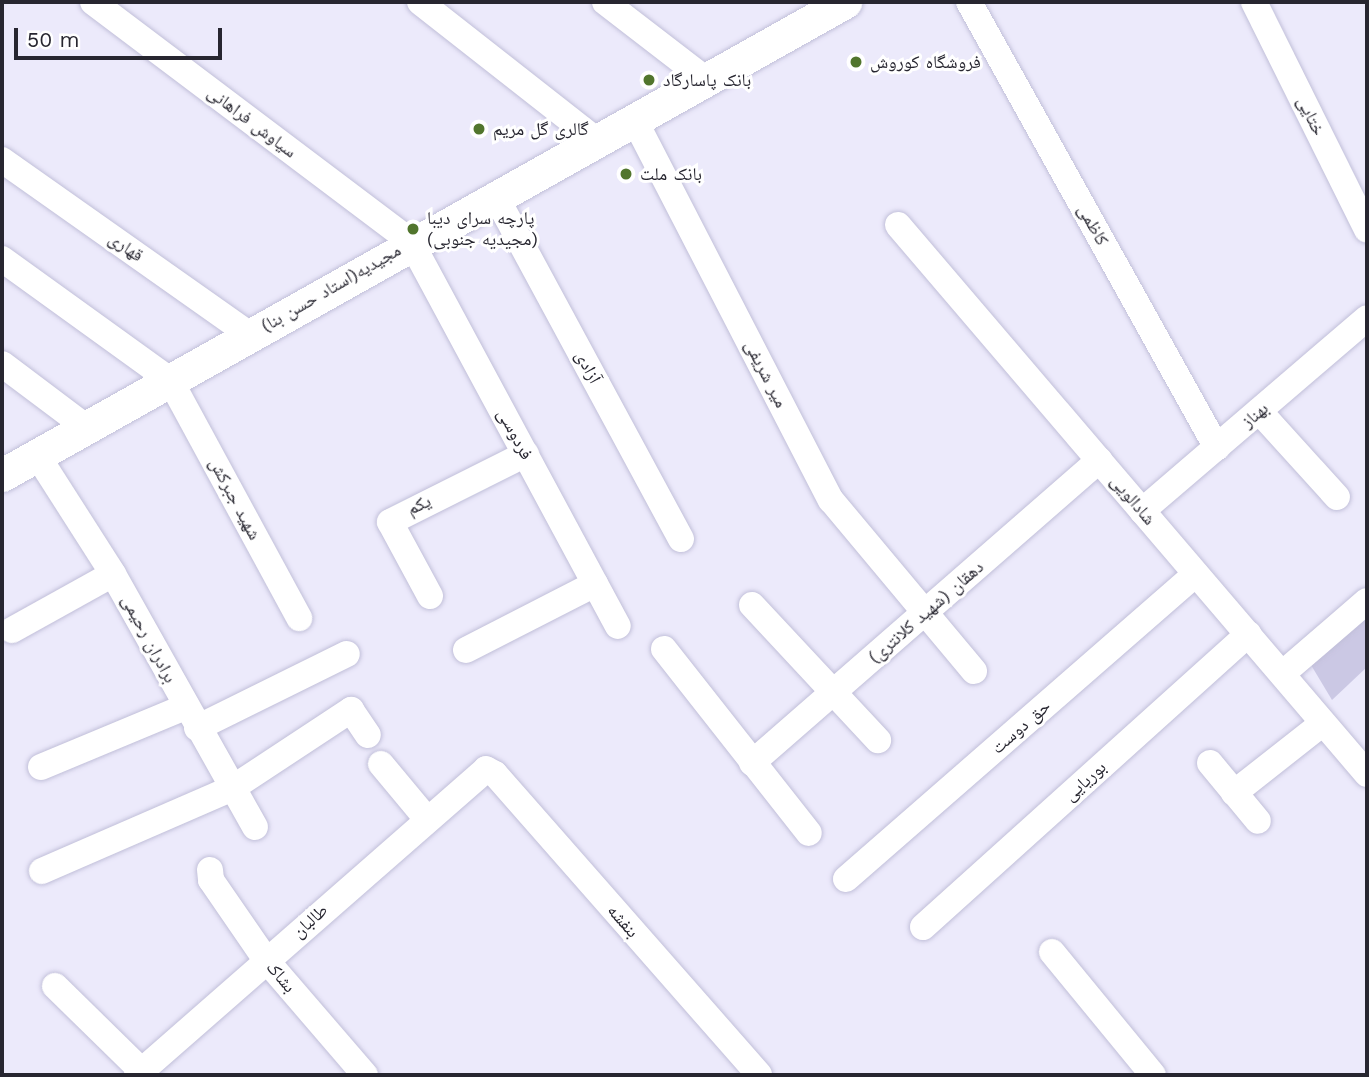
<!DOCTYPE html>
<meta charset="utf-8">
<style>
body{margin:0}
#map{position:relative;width:1369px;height:1077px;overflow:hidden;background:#eceafb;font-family:"Work Sans","Noto Naskh Arabic",sans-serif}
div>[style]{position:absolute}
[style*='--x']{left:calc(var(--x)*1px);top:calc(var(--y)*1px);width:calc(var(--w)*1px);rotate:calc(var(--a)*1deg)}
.green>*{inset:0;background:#cbc8e4}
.roads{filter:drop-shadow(0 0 2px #c1bfd9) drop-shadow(0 0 2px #c1bfd9)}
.minor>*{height:26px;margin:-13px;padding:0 13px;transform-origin:13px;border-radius:13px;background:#fff}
.major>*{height:33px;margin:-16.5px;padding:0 16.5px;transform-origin:16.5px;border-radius:16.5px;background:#fff}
.dots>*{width:19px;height:19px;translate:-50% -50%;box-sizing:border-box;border:4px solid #fff;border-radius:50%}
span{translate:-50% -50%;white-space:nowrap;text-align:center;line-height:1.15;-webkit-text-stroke:6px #fff;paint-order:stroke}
.poi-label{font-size:18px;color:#272630}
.left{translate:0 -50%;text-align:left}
.street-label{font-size:18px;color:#272630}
.frame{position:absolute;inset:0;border:4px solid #272630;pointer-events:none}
.scale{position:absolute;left:14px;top:28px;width:208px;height:32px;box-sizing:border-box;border:4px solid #272630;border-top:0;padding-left:9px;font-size:21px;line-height:24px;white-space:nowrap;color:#272630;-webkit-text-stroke:5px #fff;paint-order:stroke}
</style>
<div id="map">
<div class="green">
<div style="clip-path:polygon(1367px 610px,1367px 667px,1332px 700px,1308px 660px)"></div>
</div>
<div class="roads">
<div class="minor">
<div style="--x:93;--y:2;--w:398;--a:37"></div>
<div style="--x:411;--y:242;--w:436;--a:61.7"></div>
<div style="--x:420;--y:2;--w:224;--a:38.1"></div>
<div style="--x:605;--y:2;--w:126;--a:37.6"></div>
<div style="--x:969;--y:2;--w:510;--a:60.92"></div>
<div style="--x:1254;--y:2;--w:254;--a:63.6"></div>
<div style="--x:634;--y:119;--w:429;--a:62.7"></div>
<div style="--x:831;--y:500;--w:223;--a:50.1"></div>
<div style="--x:2;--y:160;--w:302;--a:35.2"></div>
<div style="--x:495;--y:195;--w:391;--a:61.6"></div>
<div style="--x:898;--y:225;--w:722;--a:49.49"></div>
<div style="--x:2;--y:259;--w:207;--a:35.8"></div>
<div style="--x:170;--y:380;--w:271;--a:61.5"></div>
<div style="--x:2;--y:364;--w:105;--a:36.9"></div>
<div style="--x:1259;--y:411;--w:116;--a:47.8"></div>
<div style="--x:37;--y:455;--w:141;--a:57.4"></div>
<div style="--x:113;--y:574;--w:290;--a:60.7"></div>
<div style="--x:1142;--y:511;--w:296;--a:-40.6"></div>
<div style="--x:430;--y:596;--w:84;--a:-118.4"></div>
<div style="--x:390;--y:522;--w:152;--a:-26.6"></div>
<div style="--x:752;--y:605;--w:185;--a:47"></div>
<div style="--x:12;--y:630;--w:115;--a:-29"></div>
<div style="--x:664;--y:649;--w:234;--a:51.8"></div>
<div style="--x:466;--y:650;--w:145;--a:-27.1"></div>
<div style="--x:1282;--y:674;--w:112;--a:-40.7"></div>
<div style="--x:197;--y:728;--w:167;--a:-26.3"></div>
<div style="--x:752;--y:763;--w:461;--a:-41.1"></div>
<div style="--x:1210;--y:763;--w:75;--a:50.4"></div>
<div style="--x:381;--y:764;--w:70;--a:50.2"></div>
<div style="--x:41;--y:767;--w:156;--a:-22.6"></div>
<div style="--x:1234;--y:793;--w:113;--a:-38.2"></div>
<div style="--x:210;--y:870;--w:10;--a:84"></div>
<div style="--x:211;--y:880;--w:97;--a:55.5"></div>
<div style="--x:266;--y:960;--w:152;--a:49.3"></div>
<div style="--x:42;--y:871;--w:206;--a:-23.5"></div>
<div style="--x:231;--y:789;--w:144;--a:-33.4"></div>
<div style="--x:351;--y:710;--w:30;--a:56"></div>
<div style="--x:846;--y:879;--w:464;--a:-41.1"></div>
<div style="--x:923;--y:927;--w:438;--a:-42"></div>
<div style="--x:1052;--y:952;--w:159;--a:50.6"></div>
<div style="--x:55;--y:986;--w:127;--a:44.4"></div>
<div style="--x:137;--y:1075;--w:464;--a:-41.2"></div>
<div style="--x:486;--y:769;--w:10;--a:29"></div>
<div style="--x:495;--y:774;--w:400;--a:48.7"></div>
</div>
<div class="major">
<div style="--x:2;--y:475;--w:967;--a:-29.3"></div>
</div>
</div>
<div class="dots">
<div style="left:856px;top:62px;background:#51752d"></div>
<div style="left:649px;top:80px;background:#51752d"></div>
<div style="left:479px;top:129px;background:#51752d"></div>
<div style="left:626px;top:174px;background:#51752d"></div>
<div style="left:413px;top:229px;background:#51752d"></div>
</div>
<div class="poi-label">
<span class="left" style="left:870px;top:62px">فروشگاه کوروش</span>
<span class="left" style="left:663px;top:80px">بانک پاسارگاد</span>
<span class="left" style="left:493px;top:129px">گالری گل مریم</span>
<span class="left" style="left:640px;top:174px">بانک ملت</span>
<span class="left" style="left:427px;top:229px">پارچه سرای دیبا<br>(مجیدیه جنوبی)</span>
</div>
<div class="street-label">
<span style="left:1311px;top:116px;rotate:64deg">ختایی</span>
<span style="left:252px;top:122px;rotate:37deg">سیاوش فراهانی</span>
<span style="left:1093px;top:225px;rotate:61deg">کاظمی</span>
<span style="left:126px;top:247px;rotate:35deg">قهاری</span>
<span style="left:331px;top:288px;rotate:-30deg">مجیدیه(استاد حسن بنا)</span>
<span style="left:588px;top:367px;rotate:62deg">آزادی</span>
<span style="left:766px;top:374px;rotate:63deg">میر شریفی</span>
<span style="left:1255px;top:415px;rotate:-41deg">بهناز</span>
<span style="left:515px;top:434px;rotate:62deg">فردوسی</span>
<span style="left:235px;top:499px;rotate:62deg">شهید جبرکش</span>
<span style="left:1133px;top:500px;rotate:50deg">شادالویی</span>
<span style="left:419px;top:505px;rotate:-25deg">یکم</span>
<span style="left:926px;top:612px;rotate:-41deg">دهقان (شهید کلانتری)</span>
<span style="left:149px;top:639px;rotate:62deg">برادران رحیمی</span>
<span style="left:1021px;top:727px;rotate:-41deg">حق دوست</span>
<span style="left:1085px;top:781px;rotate:-42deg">بوریایی</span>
<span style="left:310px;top:921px;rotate:-42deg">طالبان</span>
<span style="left:623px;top:921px;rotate:49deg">بنفشه</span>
<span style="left:281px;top:977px;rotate:50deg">بشاک</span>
</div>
<div class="frame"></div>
<div class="scale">50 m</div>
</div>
